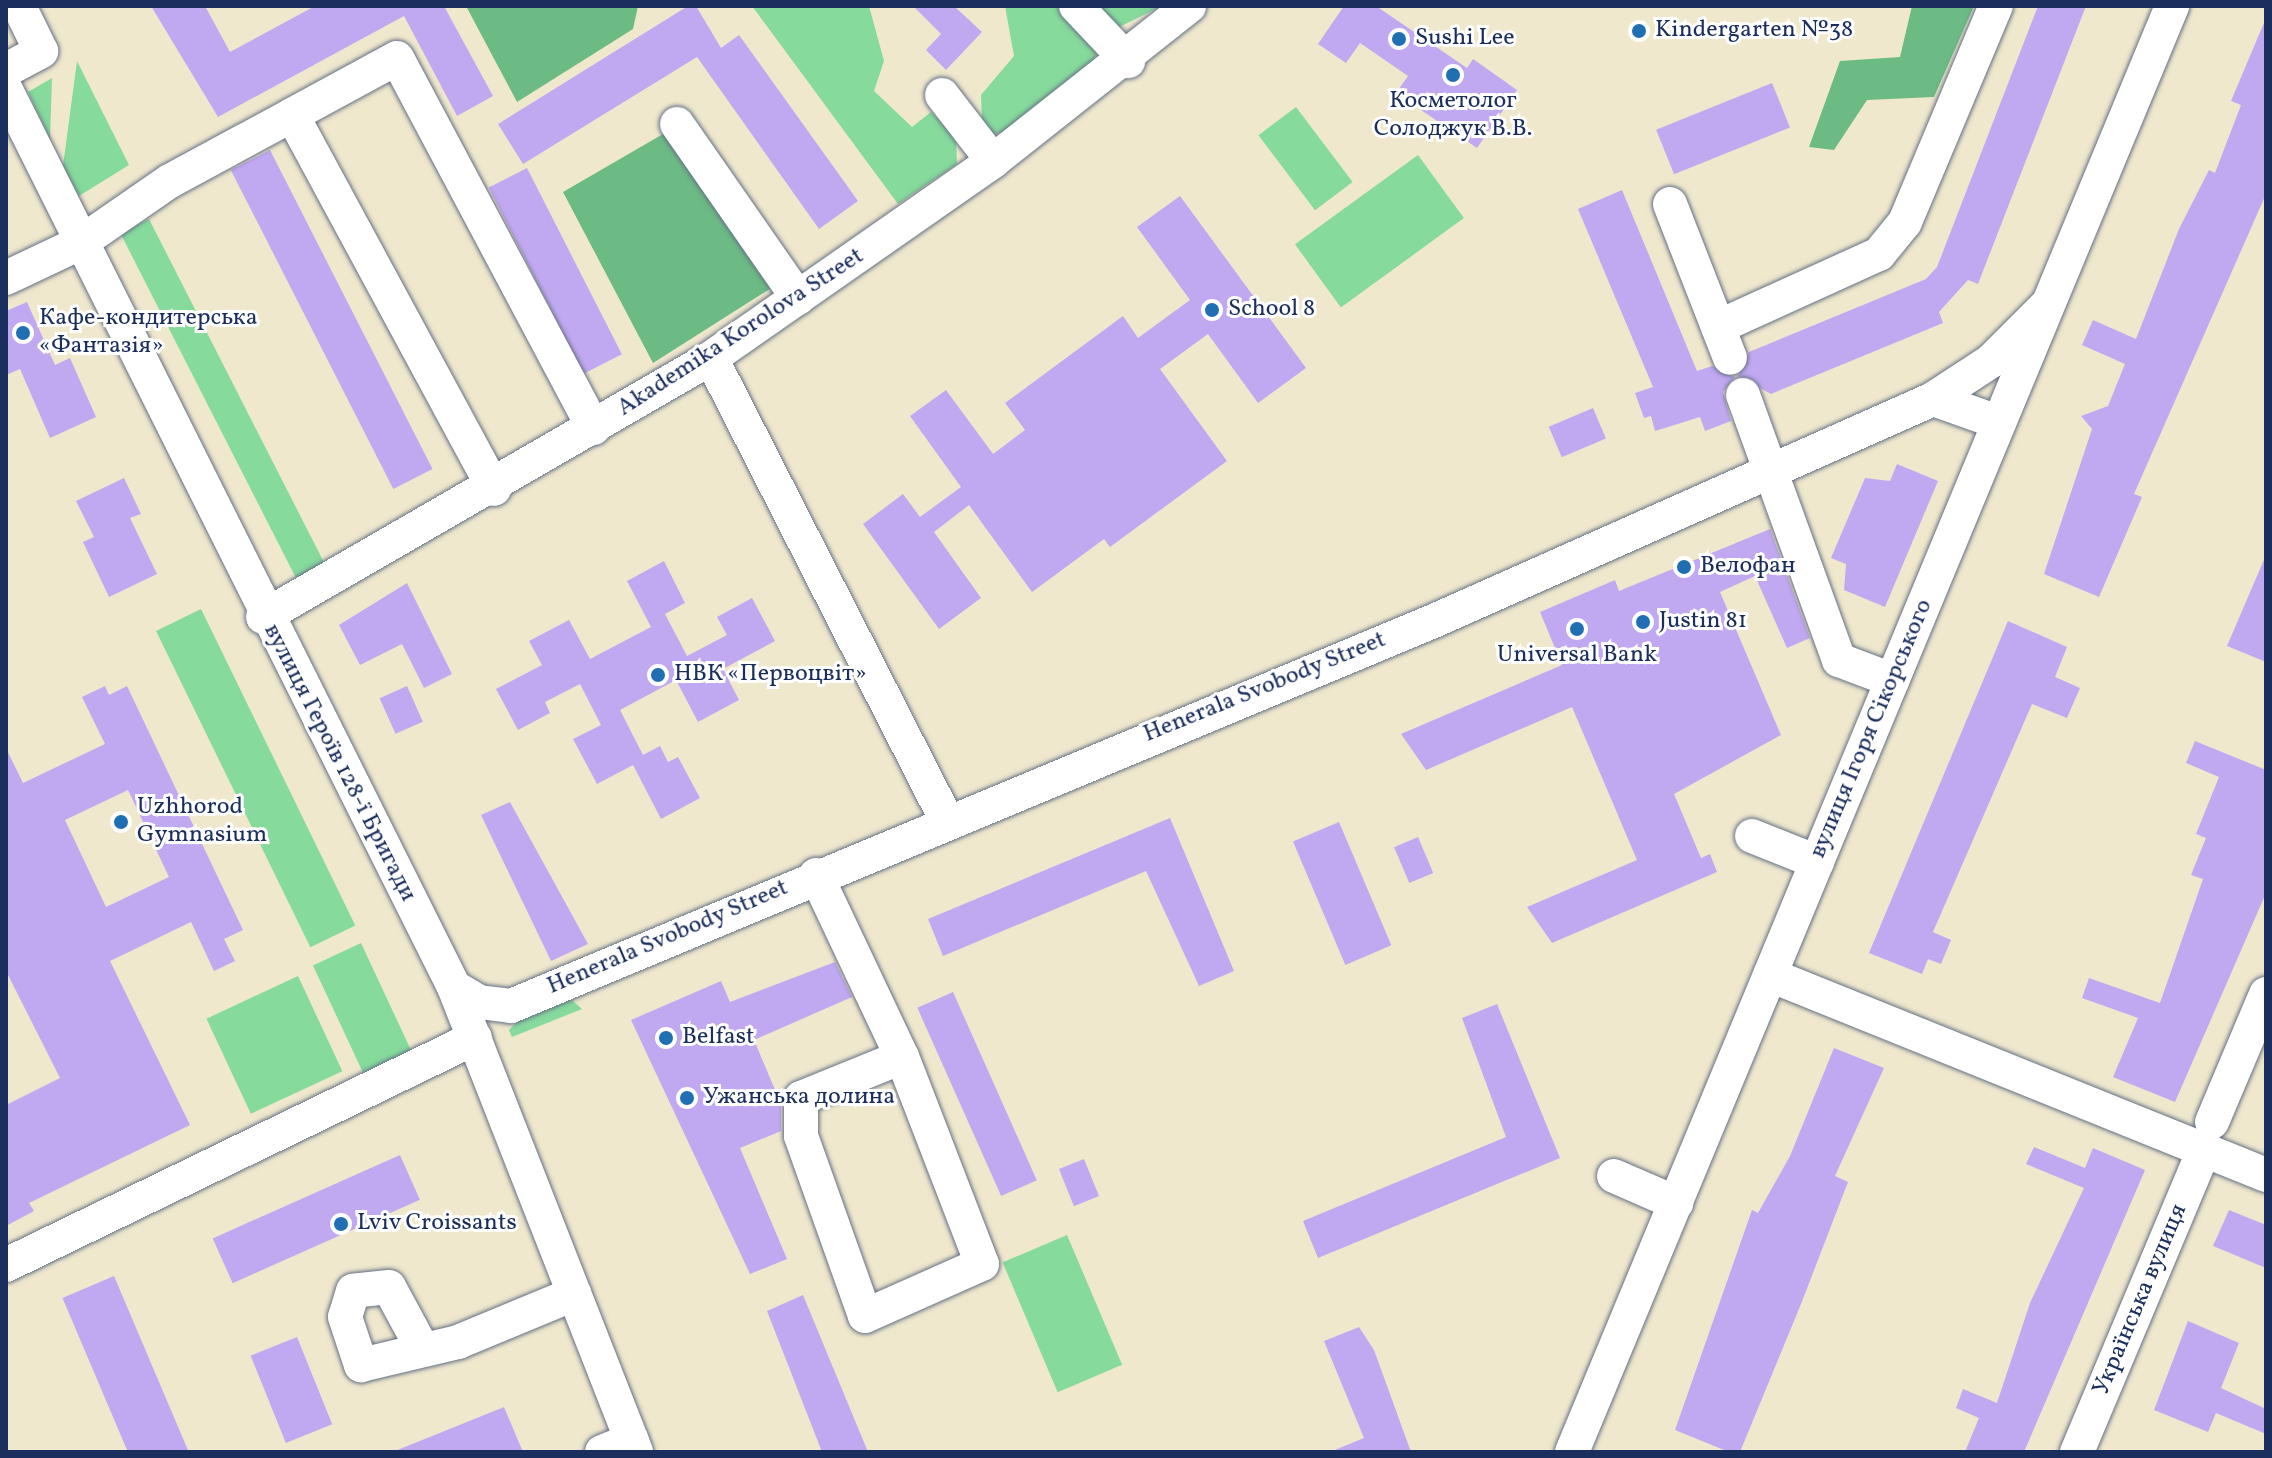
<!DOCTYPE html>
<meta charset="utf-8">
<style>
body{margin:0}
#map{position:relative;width:2272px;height:1458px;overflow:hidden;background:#efe8cd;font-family:Vollkorn,serif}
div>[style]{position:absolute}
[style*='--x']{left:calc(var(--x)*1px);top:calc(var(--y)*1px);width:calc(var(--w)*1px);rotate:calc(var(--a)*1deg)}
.green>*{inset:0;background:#86da9c;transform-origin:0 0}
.forest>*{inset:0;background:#6cba84}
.building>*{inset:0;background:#c1a9f2;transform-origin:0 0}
.roads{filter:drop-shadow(0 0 2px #657085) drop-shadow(0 0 2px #657085)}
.minor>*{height:34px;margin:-17px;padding:0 17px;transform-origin:17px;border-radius:17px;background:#fff}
.dots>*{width:22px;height:22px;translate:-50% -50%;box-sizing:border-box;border:4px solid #fff;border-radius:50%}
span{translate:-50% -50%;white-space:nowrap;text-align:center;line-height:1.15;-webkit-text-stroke:6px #fff;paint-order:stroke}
.poi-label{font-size:24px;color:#1b2f5e}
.left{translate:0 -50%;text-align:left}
.street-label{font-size:24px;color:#1b2f5e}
.frame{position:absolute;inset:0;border:8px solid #1b2f5e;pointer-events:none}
</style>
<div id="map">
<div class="green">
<div style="clip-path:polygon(752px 6px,869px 6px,884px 61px,874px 91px,912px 127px,931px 112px,956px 138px,957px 164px,898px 204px)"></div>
<div style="clip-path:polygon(1005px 6px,1062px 6px,1099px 42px,1094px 61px,1007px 132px,992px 134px,982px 120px,981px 95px,1014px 56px)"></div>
<div style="clip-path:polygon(1093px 6px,1162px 6px,1115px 29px)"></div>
<div style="clip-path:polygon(77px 61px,129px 165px,79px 196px,63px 166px)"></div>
<div style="clip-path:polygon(52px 78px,50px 139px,28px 92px)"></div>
<div style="left:1296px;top:107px;width:94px;height:47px;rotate:53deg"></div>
<div style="left:1418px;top:155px;width:78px;height:152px;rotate:54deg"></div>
<div style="left:149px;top:219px;width:389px;height:32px;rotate:63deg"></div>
<div style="left:201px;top:609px;width:352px;height:50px;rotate:64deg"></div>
<div style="left:361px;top:943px;width:119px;height:53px;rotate:65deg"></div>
<div style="left:298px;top:976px;width:105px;height:101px;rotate:65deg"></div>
<div style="clip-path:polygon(562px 991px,582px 1009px,512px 1037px,509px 1030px,535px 1004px)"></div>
<div style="left:1067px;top:1235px;width:141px;height:70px;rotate:67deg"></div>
</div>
<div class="forest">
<div style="clip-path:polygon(466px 6px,638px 6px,633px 29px,517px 102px)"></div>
<div style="clip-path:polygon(1912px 6px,1974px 6px,1934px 97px,1867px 100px,1834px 150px,1809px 147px,1840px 61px,1900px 57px)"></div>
<div style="clip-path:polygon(663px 134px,776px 285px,653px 363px,563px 192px)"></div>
</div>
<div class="building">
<div style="clip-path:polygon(151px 6px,205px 6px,230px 52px,315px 6px,444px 6px,493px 96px,457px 116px,404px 16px,218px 117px)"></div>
<div style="clip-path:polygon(688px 6px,696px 6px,721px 48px,739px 35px,858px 201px,819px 229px,697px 57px,523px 164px,498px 124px)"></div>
<div style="clip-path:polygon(913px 6px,954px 6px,982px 32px,946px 70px,926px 50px,941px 34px)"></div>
<div style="clip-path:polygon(1344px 6px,1376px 6px,1467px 68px,1473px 59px,1517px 90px,1477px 148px,1396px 93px,1408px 76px,1360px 43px,1346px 63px,1318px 44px)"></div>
<div style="clip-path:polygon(2038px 6px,2086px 6px,1978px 284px,1968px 280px,1939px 312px,1943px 323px,1771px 394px,1738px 376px,1749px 352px,1926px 279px,1937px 267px)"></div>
<div style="clip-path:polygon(2266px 18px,2266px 194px,2134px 494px,2142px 497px,2099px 597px,2044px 574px,2092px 429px,2081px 416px,2108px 406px,2125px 364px,2082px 345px,2093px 320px,2136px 339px,2179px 229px,2209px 170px,2215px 173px,2241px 105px,2231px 101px)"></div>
<div style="left:1772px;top:83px;width:48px;height:125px;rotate:68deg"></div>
<div style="left:270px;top:150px;width:358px;height:44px;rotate:63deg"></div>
<div style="left:527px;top:168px;width:209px;height:43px;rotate:63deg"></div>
<div style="clip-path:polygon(1622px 190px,1697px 371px,1712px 366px,1735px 377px,1723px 392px,1731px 421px,1705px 431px,1700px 417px,1655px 431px,1651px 416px,1644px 418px,1635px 393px,1653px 387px,1578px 209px)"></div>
<div style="clip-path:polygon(1180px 196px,1306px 368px,1258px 403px,1208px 334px,1160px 369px,1227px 461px,1110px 547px,1104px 539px,1032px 592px,969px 505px,934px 532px,981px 598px,939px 629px,863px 524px,903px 494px,920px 517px,961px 487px,910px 416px,946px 390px,993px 454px,1025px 430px,1005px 403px,1123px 316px,1138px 338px,1190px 300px,1137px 227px)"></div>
<div style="clip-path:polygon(27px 302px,55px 365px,70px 358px,96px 417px,50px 438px,20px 369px,6px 375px,6px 311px)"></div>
<div style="left:1593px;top:408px;width:33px;height:48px;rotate:67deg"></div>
<div style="clip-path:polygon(1897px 464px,1938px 481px,1885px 607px,1844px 590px,1846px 564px,1831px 558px,1865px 478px,1890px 481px)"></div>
<div style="clip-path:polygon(124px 478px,141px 514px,130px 518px,157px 574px,109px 597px,83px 542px,94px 537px,76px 501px)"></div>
<div style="clip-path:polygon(1770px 529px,1810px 638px,1787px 648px,1755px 576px,1720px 592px,1781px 735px,1674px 794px,1701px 858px,1710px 854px,1717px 872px,1552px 943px,1527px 907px,1637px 860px,1572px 707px,1426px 770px,1401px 734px,1562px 665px,1540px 612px,1615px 580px,1619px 591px)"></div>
<div style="clip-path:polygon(2266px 555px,2266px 662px,2227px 646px)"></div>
<div style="clip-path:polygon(664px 561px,685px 603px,665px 614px,687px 656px,727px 635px,717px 617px,752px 598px,775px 641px,723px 669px,739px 700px,698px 722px,676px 680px,620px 710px,643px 755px,660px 746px,668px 762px,678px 757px,700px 798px,661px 819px,633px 765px,597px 784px,573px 739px,601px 725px,580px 684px,545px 702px,550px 713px,518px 730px,496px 689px,542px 665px,529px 641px,569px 620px,590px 659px,651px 627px,627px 581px)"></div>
<div style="clip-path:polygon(407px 583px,452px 674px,424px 688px,402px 644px,360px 665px,339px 625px)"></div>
<div style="clip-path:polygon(2008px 621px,2067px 647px,2055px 677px,2080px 688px,2067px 718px,2032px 704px,1933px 932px,1951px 940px,1941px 964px,1928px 959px,1922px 974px,1869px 953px)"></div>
<div style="clip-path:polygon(evenodd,105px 686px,109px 695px,127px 686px,243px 930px,224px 939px,235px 961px,214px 971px,191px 922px,110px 961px,190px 1125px,29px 1203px,34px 1211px,6px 1226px,6px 1105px,60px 1078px,6px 971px,6px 748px,23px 783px,105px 744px,82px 697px,105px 686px,128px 790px,169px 877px,106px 907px,65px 820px,128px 790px)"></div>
<div style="left:407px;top:686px;width:39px;height:30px;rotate:66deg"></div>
<div style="clip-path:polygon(2195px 741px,2266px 770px,2266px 893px,2175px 1102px,2113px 1077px,2138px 1018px,2082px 998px,2089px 978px,2160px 1003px,2203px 879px,2191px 875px,2206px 838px,2196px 834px,2219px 777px,2186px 763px)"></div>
<div style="clip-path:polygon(510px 802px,588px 944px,551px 961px,481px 815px)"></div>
<div style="clip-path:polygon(1170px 818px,1234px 971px,1199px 986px,1146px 871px,943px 956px,928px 919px)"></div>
<div style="left:1339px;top:822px;width:134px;height:50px;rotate:67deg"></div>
<div style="left:1418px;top:837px;width:39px;height:26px;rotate:67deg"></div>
<div style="clip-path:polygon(835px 962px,852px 997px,754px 1040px,781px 1104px,781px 1131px,740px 1148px,787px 1259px,750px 1274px,631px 1020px,721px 981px,730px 1002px)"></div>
<div style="left:953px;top:992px;width:206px;height:39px;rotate:66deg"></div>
<div style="clip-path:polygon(1497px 1004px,1560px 1158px,1318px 1258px,1303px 1221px,1506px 1137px,1462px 1018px)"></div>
<div style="clip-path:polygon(1834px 1048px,1884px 1068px,1835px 1176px,1848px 1182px,1801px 1304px,1740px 1452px,1729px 1452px,1675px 1430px,1752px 1210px,1758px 1213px,1790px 1156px)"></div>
<div style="clip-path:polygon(2034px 1147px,2085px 1168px,2093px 1148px,2145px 1170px,2024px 1452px,1965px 1452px,1979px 1418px,1956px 1408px,1963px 1389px,1997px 1403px,2030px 1303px,2084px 1188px,2026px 1164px)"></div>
<div style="left:400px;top:1155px;width:49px;height:205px;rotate:66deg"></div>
<div style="left:1084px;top:1159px;width:40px;height:27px;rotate:68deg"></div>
<div style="clip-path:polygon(2229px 1210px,2266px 1225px,2266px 1268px,2213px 1246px)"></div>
<div style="left:114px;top:1276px;width:191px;height:56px;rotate:67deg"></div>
<div style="clip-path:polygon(803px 1295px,868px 1452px,822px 1452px,767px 1311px)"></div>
<div style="clip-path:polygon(2188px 1321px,2239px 1343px,2221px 1388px,2266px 1409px,2266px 1434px,2216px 1413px,2208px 1432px,2154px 1410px)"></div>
<div style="clip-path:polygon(1359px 1327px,1374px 1350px,1411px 1452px,1330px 1452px,1364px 1438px,1324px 1341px)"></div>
<div style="left:297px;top:1337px;width:94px;height:50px;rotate:68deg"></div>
<div style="clip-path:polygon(504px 1407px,523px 1452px,395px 1452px,395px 1451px)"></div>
</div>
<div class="roads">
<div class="minor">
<div style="--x:1076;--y:6;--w:76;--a:46.6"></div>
<div style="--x:6;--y:70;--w:40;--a:-28"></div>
<div style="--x:41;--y:51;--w:50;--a:-116.1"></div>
<div style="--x:6;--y:90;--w:1003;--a:63.46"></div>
<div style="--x:454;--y:987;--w:499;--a:68.6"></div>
<div style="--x:942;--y:95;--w:83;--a:52.3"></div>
<div style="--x:292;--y:115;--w:119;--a:-28.5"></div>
<div style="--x:397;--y:58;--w:419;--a:62"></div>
<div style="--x:677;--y:124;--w:212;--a:55.2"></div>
<div style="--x:1670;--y:204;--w:165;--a:68.7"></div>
<div style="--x:6;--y:278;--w:82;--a:-25.3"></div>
<div style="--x:80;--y:243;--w:109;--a:-34.6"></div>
<div style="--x:170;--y:181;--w:139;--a:-28.4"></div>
<div style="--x:292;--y:115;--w:425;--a:61.6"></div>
<div style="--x:1718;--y:327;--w:177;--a:-24.4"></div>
<div style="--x:1879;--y:254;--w:41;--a:-50.9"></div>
<div style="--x:1905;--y:222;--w:234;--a:-67.2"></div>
<div style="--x:711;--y:358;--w:520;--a:62.99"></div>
<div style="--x:1743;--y:395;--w:282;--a:70.1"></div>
<div style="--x:1839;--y:660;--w:57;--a:20.7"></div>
<div style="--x:1933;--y:399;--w:69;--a:19.5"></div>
<div style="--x:263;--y:617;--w:517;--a:-30.03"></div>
<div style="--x:711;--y:358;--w:344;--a:-34.9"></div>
<div style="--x:993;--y:161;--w:250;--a:-38.3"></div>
<div style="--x:1752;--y:836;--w:70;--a:21.8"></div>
<div style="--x:816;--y:875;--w:201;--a:64.7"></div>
<div style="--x:902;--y:1057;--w:109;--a:157.9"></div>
<div style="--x:801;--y:1098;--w:38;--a:90"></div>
<div style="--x:801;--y:1136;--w:191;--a:70.4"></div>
<div style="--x:865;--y:1316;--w:128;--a:-24"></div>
<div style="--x:982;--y:1264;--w:222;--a:-111.1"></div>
<div style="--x:1770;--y:975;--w:535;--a:21.96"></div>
<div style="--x:454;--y:987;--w:29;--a:31"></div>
<div style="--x:479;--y:1002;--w:32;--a:7"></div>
<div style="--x:511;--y:1006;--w:1002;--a:-22.65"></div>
<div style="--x:1436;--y:620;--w:544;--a:-23.97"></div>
<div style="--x:1933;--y:399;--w:69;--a:-33.2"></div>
<div style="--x:1991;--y:361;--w:78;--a:-45"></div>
<div style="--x:2212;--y:1122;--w:139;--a:-67.1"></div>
<div style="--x:1614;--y:1176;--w:68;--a:23.5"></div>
<div style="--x:6;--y:1265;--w:521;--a:-25.83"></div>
<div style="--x:422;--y:1348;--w:69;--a:-118.4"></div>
<div style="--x:389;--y:1287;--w:36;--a:174"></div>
<div style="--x:353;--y:1291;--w:27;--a:107"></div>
<div style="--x:345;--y:1317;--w:51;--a:71.6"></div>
<div style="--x:361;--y:1365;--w:100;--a:-13.3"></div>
<div style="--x:458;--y:1342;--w:126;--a:-22.5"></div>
<div style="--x:602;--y:1452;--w:32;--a:-22"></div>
<div style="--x:1572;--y:1452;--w:1566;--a:-67.46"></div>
<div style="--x:2077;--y:1452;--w:331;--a:-67.2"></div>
</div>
</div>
<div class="dots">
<div style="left:1639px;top:31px;background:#1f6fb2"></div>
<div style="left:1399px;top:39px;background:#1f6fb2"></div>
<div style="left:1453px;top:75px;background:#1f6fb2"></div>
<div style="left:1212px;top:310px;background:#1f6fb2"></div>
<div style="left:23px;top:333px;background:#1f6fb2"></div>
<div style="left:1684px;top:567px;background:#1f6fb2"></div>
<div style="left:1643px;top:622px;background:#1f6fb2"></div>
<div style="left:1577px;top:629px;background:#1f6fb2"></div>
<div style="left:658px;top:675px;background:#1f6fb2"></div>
<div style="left:121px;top:822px;background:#1f6fb2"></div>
<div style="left:666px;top:1038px;background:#1f6fb2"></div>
<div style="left:687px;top:1098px;background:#1f6fb2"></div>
<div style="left:341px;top:1224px;background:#1f6fb2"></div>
</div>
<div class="poi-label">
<span class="left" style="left:1655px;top:31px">Kindergarten №38</span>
<span class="left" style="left:1415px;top:39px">Sushi Lee</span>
<span style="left:1453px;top:116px">Косметолог<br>Солоджук В.В.</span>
<span class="left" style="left:1228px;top:310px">School 8</span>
<span class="left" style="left:39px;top:333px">Кафе-кондитерська<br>«Фантазія»</span>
<span class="left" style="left:1700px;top:567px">Велофан</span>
<span class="left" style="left:1659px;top:622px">Justin 81</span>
<span style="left:1577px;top:656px">Universal Bank</span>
<span class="left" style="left:674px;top:675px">НВК «Первоцвіт»</span>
<span class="left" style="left:137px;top:822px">Uzhhorod<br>Gymnasium</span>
<span class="left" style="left:682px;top:1038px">Belfast</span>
<span class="left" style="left:703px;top:1098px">Ужанська долина</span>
<span class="left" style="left:357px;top:1224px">Lviv Croissants</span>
</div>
<div class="street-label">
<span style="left:741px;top:333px;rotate:-33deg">Akademika Korolova Street</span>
<span style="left:1265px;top:688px;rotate:-22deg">Henerala Svobody Street</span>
<span style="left:1872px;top:729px;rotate:-67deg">вулиця Ігоря Сікорського</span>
<span style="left:339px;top:763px;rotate:63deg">вулиця Героїв 128-ї Бригади</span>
<span style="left:668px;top:938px;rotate:-23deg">Henerala Svobody Street</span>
<span style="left:2141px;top:1300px;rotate:-67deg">Українська вулиця</span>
</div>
<div class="frame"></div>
</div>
